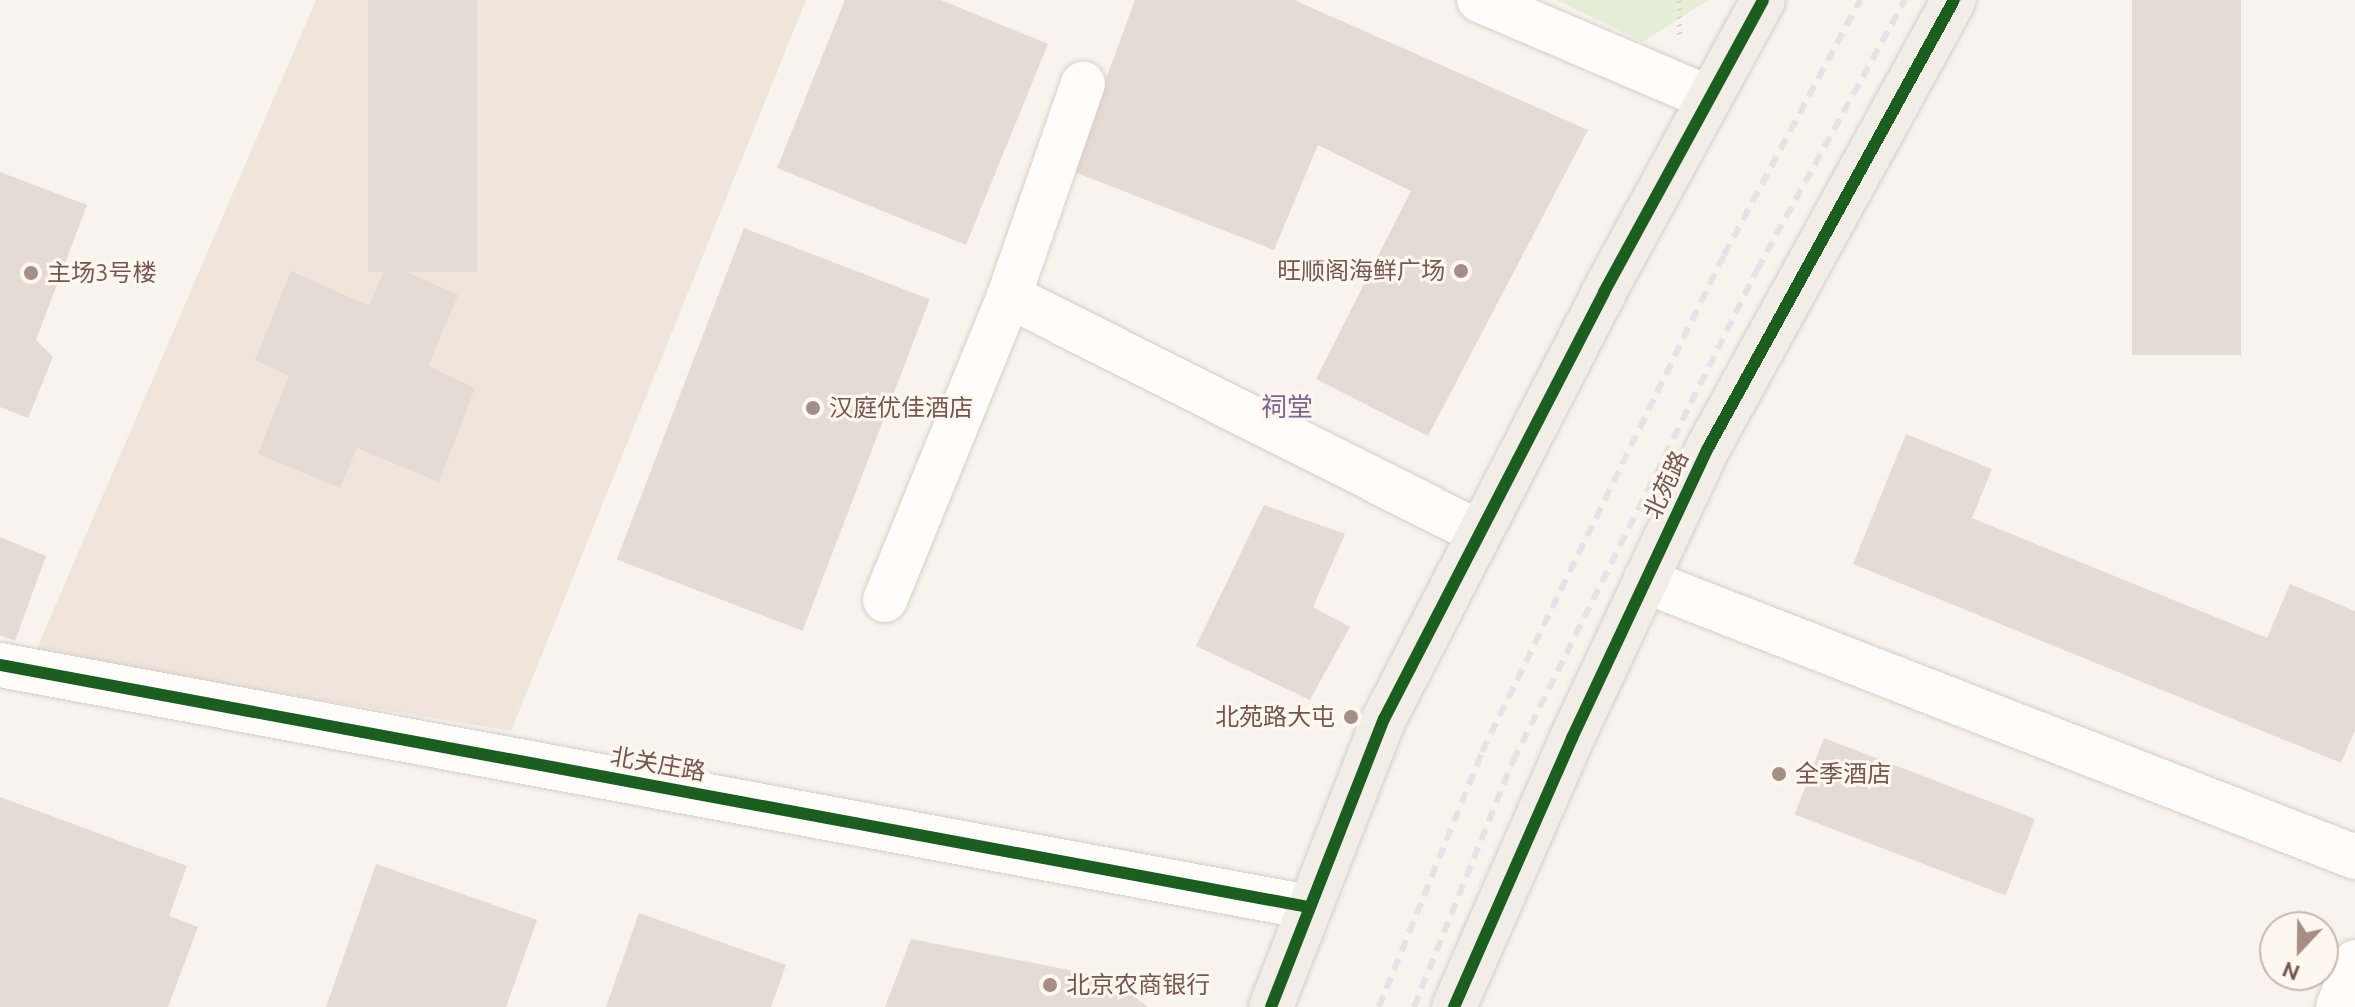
<!DOCTYPE html>
<meta charset="utf-8">
<style>
body{margin:0}
#map{position:relative;width:2355px;height:1007px;overflow:hidden;background:#f8f3ed;font-family:Ubuntu,"Noto Sans SC",sans-serif}
div>[style]{position:absolute}
[style*='--x']{left:calc(var(--x)*1px);top:calc(var(--y)*1px);width:calc(var(--w)*1px);rotate:calc(var(--a)*1deg)}
.residential>*{inset:0;background:#f0e5db}
.green>*{inset:0;background:#e7eed8}
.building>*{inset:0;background:#e4dbd5;transform-origin:0 0}
.path>*{height:5px;margin-top:-2.5px;transform-origin:0;background:repeating-linear-gradient(90deg,#dad1d0 0 2px,transparent 0 8px)}
.roads{filter:drop-shadow(0 0 2px #d6ceca) drop-shadow(0 0 2px #d6ceca)}
.street>*{height:44px;margin:-22px;padding:0 22px;transform-origin:22px;border-radius:22px;background:#fefdfc}
.secondary>*{height:44px;margin:-22px;padding:0 22px;transform-origin:22px;border-radius:22px;background:#fefdfc}
.primary>*{height:44px;margin:-22px;padding:0 22px;transform-origin:22px;border-radius:22px;background:#f2ede7}
.rail>*{height:6px;margin-top:-3px;transform-origin:0;background:repeating-linear-gradient(90deg,#e5e3e5 0 12px,transparent 0 20px)}
.cycleway>*{height:12px;margin:-6px;padding:0 6px;transform-origin:6px;border-radius:6px;background:#1b5e20}
.dots>*{width:22px;height:22px;translate:-50% -50%;box-sizing:border-box;border:4px solid #fef7f0;border-radius:50%}
span{translate:-50% -50%;white-space:nowrap;text-align:center;line-height:1.15;-webkit-text-stroke:6px #fef7f0;paint-order:stroke}
.poi-label{font-size:24px;color:#76574d}
.right{translate:-100% -50%;text-align:right}
.left{translate:0 -50%;text-align:left}
.street-label{font-size:24px;color:#76574d}
.neighbourhood-label{font-size:26px;color:#7e6592}
.north{position:absolute;left:2259px;top:911px;width:80px;height:80px;box-sizing:border-box;background:#fef7f0;border:2px solid #c8b7af;border-radius:50%;rotate:202deg;font-size:22px;font-weight:700;line-height:32px;text-align:center;color:#76574d}
.north::after{content:'';display:block;margin:auto;width:28px;height:36px;background:#a48e85;clip-path:polygon(50% 0,100% 100%,50% 72%,0 100%)}
</style>
<div id="map">
<div class="residential">
<div style="clip-path:polygon(316px 0,806px 0,511px 731px,35px 653px)"></div>
</div>
<div class="green">
<div style="clip-path:polygon(1556px 0,1708px 0,1643px 42px)"></div>
</div>
<div class="building">
<div style="left:368px;top:0;width:109px;height:272px"></div>
<div style="clip-path:polygon(845px 0,941px 0,1048px 44px,966px 245px,777px 168px)"></div>
<div style="clip-path:polygon(1135px 0,1294px 0,1588px 130px,1428px 436px,1316px 379px,1411px 191px,1318px 145px,1274px 250px,1072px 171px)"></div>
<div style="left:2132px;top:0;width:109px;height:355px"></div>
<div style="clip-path:polygon(0 172px,87px 205px,36px 340px,53px 357px,28px 418px,0 407px)"></div>
<div style="left:744px;top:228px;width:199px;height:355px;rotate:21deg"></div>
<div style="clip-path:polygon(387px 263px,458px 295px,428px 366px,475px 388px,439px 482px,357px 448px,340px 488px,258px 454px,289px 376px,255px 360px,291px 271px,369px 306px)"></div>
<div style="clip-path:polygon(1906px 434px,1992px 469px,1972px 518px,2267px 638px,2290px 584px,2355px 611px,2355px 730px,2341px 763px,1853px 564px)"></div>
<div style="clip-path:polygon(1264px 505px,1345px 534px,1313px 607px,1350px 627px,1310px 700px,1196px 646px)"></div>
<div style="clip-path:polygon(0 537px,46px 556px,15px 641px,0 635px)"></div>
<div style="left:1824px;top:738px;width:226px;height:82px;rotate:21deg"></div>
<div style="clip-path:polygon(0 797px,187px 866px,169px 916px,198px 927px,168px 1007px,0 1007px)"></div>
<div style="clip-path:polygon(376px 864px,537px 920px,506px 1007px,326px 1007px)"></div>
<div style="clip-path:polygon(639px 913px,786px 965px,771px 1007px,606px 1007px)"></div>
<div style="clip-path:polygon(911px 939px,1090px 974px,1122px 987px,1148px 1007px,885px 1007px)"></div>
</div>
<div class="path">
<div style="--x:1679;--y:0;--w:39;--a:89"></div>
</div>
<div class="roads">
<div class="street">
<div style="--x:1479;--y:0;--w:250;--a:23.1"></div>
<div style="--x:1009;--y:296;--w:225;--a:-70.8"></div>
<div style="--x:1645;--y:581;--w:762;--a:21.24"></div>
<div style="--x:885;--y:600;--w:328;--a:-67.8"></div>
<div style="--x:1009;--y:296;--w:527;--a:26.71"></div>
<div style="--x:2338;--y:1007;--w:48;--a:-69.3"></div>
</div>
<div class="secondary">
<div style="--x:0;--y:665;--w:1330;--a:10.48"></div>
</div>
<div class="primary">
<div style="--x:1271;--y:1007;--w:309;--a:-68.6"></div>
<div style="--x:1384;--y:719;--w:480;--a:-62.7"></div>
<div style="--x:1604;--y:292;--w:332;--a:-61.4"></div>
<div style="--x:1454;--y:1007;--w:294;--a:-66.3"></div>
<div style="--x:1572;--y:738;--w:320;--a:-64.9"></div>
<div style="--x:1708;--y:448;--w:511;--a:-61.23"></div>
</div>
</div>
<div class="rail">
<div style="--x:1379;--y:1007;--w:275;--a:-68"></div>
<div style="--x:1482;--y:752;--w:553;--a:-64.04"></div>
<div style="--x:1724;--y:255;--w:289;--a:-61.9"></div>
<div style="--x:1414;--y:1007;--w:265;--a:-68.1"></div>
<div style="--x:1513;--y:761;--w:548;--a:-63.58"></div>
<div style="--x:1757;--y:270;--w:308;--a:-61.3"></div>
</div>
<div class="cycleway">
<div style="--x:0;--y:665;--w:1330;--a:10.48"></div>
<div style="--x:1271;--y:1007;--w:309;--a:-68.6"></div>
<div style="--x:1384;--y:719;--w:480;--a:-62.7"></div>
<div style="--x:1604;--y:292;--w:332;--a:-61.4"></div>
<div style="--x:1454;--y:1007;--w:294;--a:-66.3"></div>
<div style="--x:1572;--y:738;--w:320;--a:-64.9"></div>
<div style="--x:1708;--y:448;--w:511;--a:-61.23"></div>
</div>
<div class="dots">
<div style="left:1461px;top:271px;background:#a48e85"></div>
<div style="left:31px;top:273px;background:#a48e85"></div>
<div style="left:813px;top:408px;background:#a48e85"></div>
<div style="left:1351px;top:717px;background:#a48e85"></div>
<div style="left:1779px;top:774px;background:#a48e85"></div>
<div style="left:1050px;top:985px;background:#a48e85"></div>
</div>
<div class="poi-label">
<span class="right" style="left:1445px;top:271px">旺顺阁海鲜广场</span>
<span class="left" style="left:47px;top:273px">主场3号楼</span>
<span class="left" style="left:829px;top:408px">汉庭优佳酒店</span>
<span class="right" style="left:1335px;top:717px">北苑路大屯</span>
<span class="left" style="left:1795px;top:774px">全季酒店</span>
<span class="left" style="left:1066px;top:985px">北京农商银行</span>
</div>
<div class="street-label">
<span style="left:1666px;top:485px;rotate:-65deg">北苑路</span>
<span style="left:658px;top:764px;rotate:10deg">北关庄路</span>
</div>
<div class="neighbourhood-label">
<span style="left:1287px;top:407px">祠堂</span>
</div>
<div class="north">N</div>
</div>
